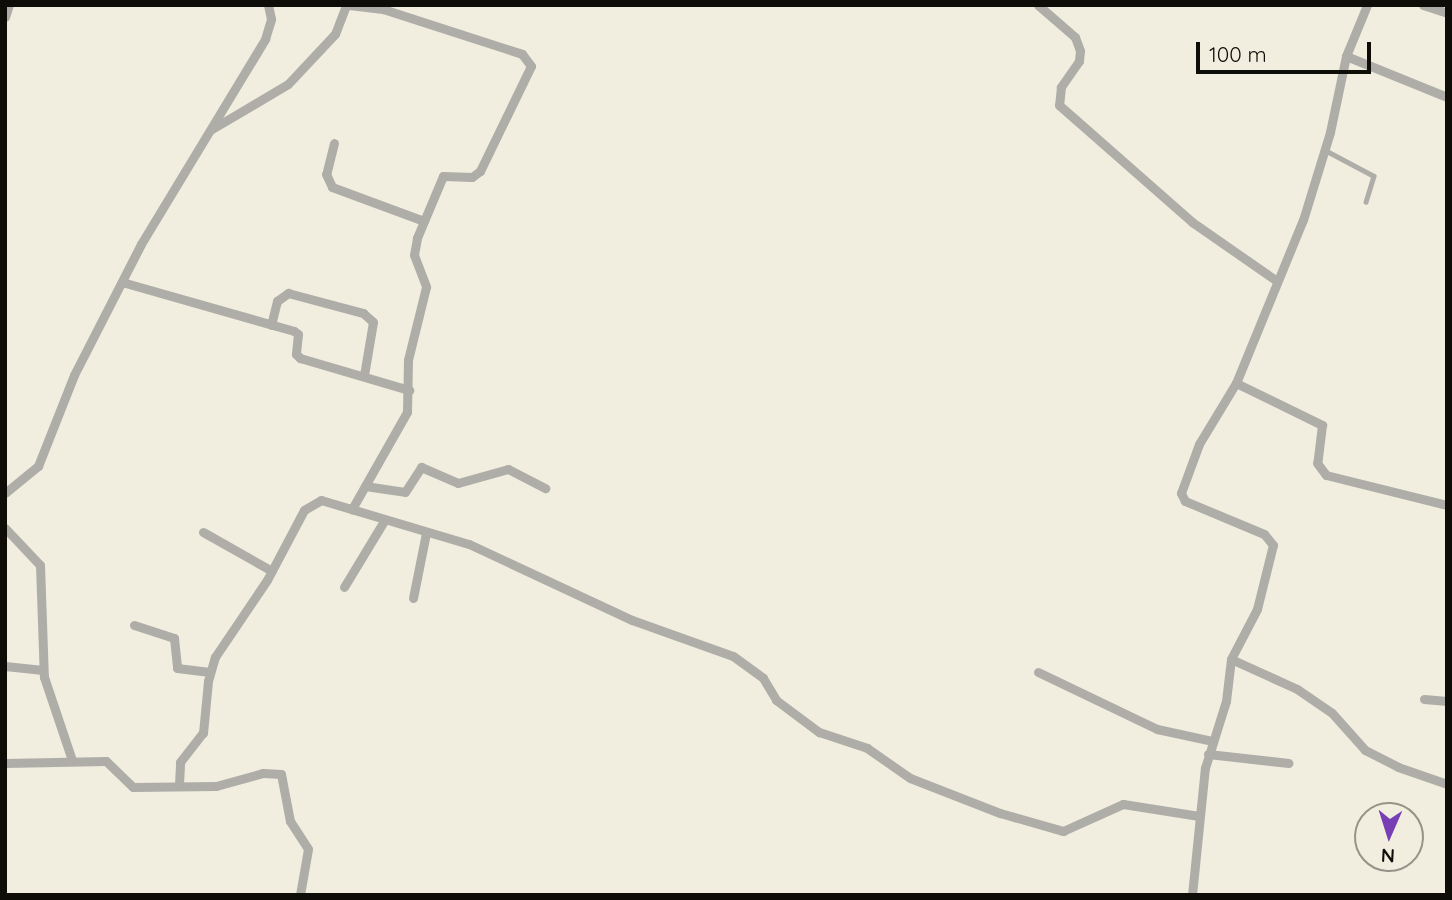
<!DOCTYPE html>
<style>
body{margin:0}
#map{position:relative;width:1452px;height:900px;overflow:hidden;background:#f1eddf;font-family:Quicksand,sans-serif}
div>[style]{position:absolute}
[style*='--x']{left:calc(var(--x)*1px);top:calc(var(--y)*1px);width:calc(var(--w)*1px);rotate:calc(var(--a)*1deg)}
.service>*{height:4.5px;margin:-2.25px;padding:0 2.25px;transform-origin:2.25px;border-radius:2.25px;background:#afada8}
.minor>*{height:9px;margin:-4.5px;padding:0 4.5px;transform-origin:4.5px;border-radius:4.5px;background:#afada8}
span{translate:-50% -50%;white-space:nowrap;text-align:center;line-height:1.15;-webkit-text-stroke:5px #f1eddf;paint-order:stroke}
.frame{position:absolute;inset:0;border:7px solid #0e0d08;pointer-events:none}
.north{position:absolute;left:1354px;top:802px;width:70px;height:70px;box-sizing:border-box;background:#f1eddf;border:2px solid #969389;border-radius:50%;rotate:183deg;font-size:19px;font-weight:700;line-height:28px;text-align:center;color:#0e0d08}
.north::after{content:'';display:block;margin:auto;width:24px;height:32px;background:#783fb5;clip-path:polygon(50% 0,100% 100%,50% 72%,0 100%)}
.scale{position:absolute;left:1196px;top:42px;width:175px;height:32px;box-sizing:border-box;border:4px solid #0e0d08;border-top:0;padding-left:9px;font-size:21px;line-height:24px;white-space:nowrap;color:#0e0d08;-webkit-text-stroke:5px #f1eddf;paint-order:stroke}
</style>
<div id="map">
<div class="service">
<div style="--x:1325;--y:150;--w:55;--a:28"></div>
<div style="--x:1374;--y:176;--w:27;--a:107"></div>
</div>
<div class="minor">
<div style="--x:349;--y:5;--w:34;--a:7"></div>
<div style="--x:383;--y:9;--w:146;--a:17.9"></div>
<div style="--x:522;--y:54;--w:15;--a:53"></div>
<div style="--x:531;--y:66;--w:117;--a:115.9"></div>
<div style="--x:480;--y:171;--w:10;--a:143"></div>
<div style="--x:472;--y:177;--w:29;--a:-178"></div>
<div style="--x:443;--y:176;--w:67;--a:112.8"></div>
<div style="--x:417;--y:238;--w:17;--a:100"></div>
<div style="--x:414;--y:255;--w:34;--a:69"></div>
<div style="--x:426;--y:287;--w:75;--a:103.9"></div>
<div style="--x:408;--y:360;--w:52;--a:91.1"></div>
<div style="--x:407;--y:412;--w:112;--a:119.6"></div>
<div style="--x:1038;--y:5;--w:49;--a:40.9"></div>
<div style="--x:1075;--y:37;--w:15;--a:70"></div>
<div style="--x:1080;--y:51;--w:10;--a:96"></div>
<div style="--x:1079;--y:61;--w:32;--a:125"></div>
<div style="--x:1061;--y:87;--w:18;--a:96"></div>
<div style="--x:1059;--y:105;--w:177;--a:41.3"></div>
<div style="--x:1192;--y:222;--w:103;--a:34.8"></div>
<div style="--x:1423;--y:5;--w:25;--a:18"></div>
<div style="--x:5;--y:17;--w:13;--a:-72"></div>
<div style="--x:1346;--y:56;--w:109;--a:22.1"></div>
<div style="--x:212;--y:129;--w:88;--a:-30.6"></div>
<div style="--x:288;--y:84;--w:69;--a:-46.8"></div>
<div style="--x:335;--y:34;--w:31;--a:-69"></div>
<div style="--x:334;--y:143;--w:32;--a:104"></div>
<div style="--x:326;--y:174;--w:14;--a:65"></div>
<div style="--x:332;--y:187;--w:98;--a:20.3"></div>
<div style="--x:122;--y:282;--w:179;--a:15.9"></div>
<div style="--x:294;--y:331;--w:5;--a:37"></div>
<div style="--x:298;--y:334;--w:20;--a:96"></div>
<div style="--x:296;--y:354;--w:6;--a:45"></div>
<div style="--x:300;--y:358;--w:114;--a:16.4"></div>
<div style="--x:271;--y:325;--w:25;--a:-76"></div>
<div style="--x:277;--y:301;--w:14;--a:-36"></div>
<div style="--x:288;--y:293;--w:78;--a:14.9"></div>
<div style="--x:363;--y:313;--w:13;--a:42"></div>
<div style="--x:373;--y:322;--w:54;--a:99.6"></div>
<div style="--x:1236;--y:383;--w:96;--a:26"></div>
<div style="--x:1322;--y:425;--w:38;--a:97"></div>
<div style="--x:1317;--y:463;--w:15;--a:53"></div>
<div style="--x:1326;--y:475;--w:125;--a:13.9"></div>
<div style="--x:365;--y:486;--w:40;--a:8.5"></div>
<div style="--x:405;--y:492;--w:30;--a:-57"></div>
<div style="--x:421;--y:467;--w:40;--a:23.4"></div>
<div style="--x:458;--y:483;--w:52;--a:-15.6"></div>
<div style="--x:508;--y:469;--w:42;--a:27.2"></div>
<div style="--x:5;--y:493;--w:43;--a:-39.3"></div>
<div style="--x:38;--y:466;--w:98;--a:-68.4"></div>
<div style="--x:74;--y:375;--w:147;--a:-62.9"></div>
<div style="--x:141;--y:244;--w:240;--a:-58.8"></div>
<div style="--x:265;--y:39;--w:21;--a:-73"></div>
<div style="--x:271;--y:19;--w:14;--a:-102"></div>
<div style="--x:5;--y:528;--w:51;--a:46.6"></div>
<div style="--x:40;--y:565;--w:112;--a:88"></div>
<div style="--x:44;--y:677;--w:88;--a:71.4"></div>
<div style="--x:203;--y:532;--w:79;--a:29.5"></div>
<div style="--x:344;--y:587;--w:77;--a:-58.8"></div>
<div style="--x:413;--y:598;--w:66;--a:-78.7"></div>
<div style="--x:134;--y:625;--w:42;--a:18"></div>
<div style="--x:174;--y:638;--w:30;--a:84"></div>
<div style="--x:177;--y:668;--w:33;--a:7"></div>
<div style="--x:1231;--y:659;--w:72;--a:24.4"></div>
<div style="--x:1297;--y:689;--w:42;--a:34.4"></div>
<div style="--x:1332;--y:713;--w:50;--a:48.3"></div>
<div style="--x:1365;--y:750;--w:37;--a:27"></div>
<div style="--x:1398;--y:767;--w:52;--a:19.1"></div>
<div style="--x:5;--y:666;--w:38;--a:6"></div>
<div style="--x:1038;--y:672;--w:132;--a:25.6"></div>
<div style="--x:1157;--y:729;--w:56;--a:12.3"></div>
<div style="--x:1424;--y:699;--w:23;--a:5"></div>
<div style="--x:1208;--y:754;--w:81;--a:6.4"></div>
<div style="--x:5;--y:763;--w:101;--a:-1.1"></div>
<div style="--x:106;--y:761;--w:37;--a:44"></div>
<div style="--x:133;--y:787;--w:83;--a:-0.7"></div>
<div style="--x:216;--y:786;--w:49;--a:-15.5"></div>
<div style="--x:263;--y:773;--w:18;--a:3"></div>
<div style="--x:281;--y:774;--w:48;--a:79.2"></div>
<div style="--x:290;--y:821;--w:33;--a:57"></div>
<div style="--x:308;--y:849;--w:47;--a:99.9"></div>
<div style="--x:179;--y:784;--w:22;--a:-87"></div>
<div style="--x:180;--y:762;--w:37;--a:-52"></div>
<div style="--x:203;--y:733;--w:52;--a:-84.5"></div>
<div style="--x:208;--y:681;--w:25;--a:-74"></div>
<div style="--x:215;--y:657;--w:93;--a:-56"></div>
<div style="--x:267;--y:580;--w:79;--a:-62.1"></div>
<div style="--x:304;--y:510;--w:20;--a:-30"></div>
<div style="--x:321;--y:500;--w:154;--a:16.6"></div>
<div style="--x:469;--y:544;--w:180;--a:25"></div>
<div style="--x:632;--y:620;--w:107;--a:19.6"></div>
<div style="--x:733;--y:656;--w:37;--a:36"></div>
<div style="--x:763;--y:678;--w:26;--a:59"></div>
<div style="--x:776;--y:700;--w:54;--a:36.7"></div>
<div style="--x:819;--y:732;--w:51;--a:18.4"></div>
<div style="--x:867;--y:748;--w:52;--a:34.9"></div>
<div style="--x:910;--y:778;--w:97;--a:21.3"></div>
<div style="--x:1000;--y:813;--w:66;--a:15.9"></div>
<div style="--x:1063;--y:831;--w:66;--a:-24.2"></div>
<div style="--x:1123;--y:804;--w:77;--a:9"></div>
<div style="--x:1192;--y:895;--w:128;--a:-84.2"></div>
<div style="--x:1205;--y:768;--w:70;--a:-72.6"></div>
<div style="--x:1226;--y:701;--w:42;--a:-83.2"></div>
<div style="--x:1231;--y:659;--w:56;--a:-62.5"></div>
<div style="--x:1257;--y:609;--w:66;--a:-76"></div>
<div style="--x:1273;--y:545;--w:14;--a:-129"></div>
<div style="--x:1264;--y:534;--w:86;--a:-157.3"></div>
<div style="--x:1185;--y:501;--w:9;--a:-117"></div>
<div style="--x:1181;--y:493;--w:52;--a:-69.8"></div>
<div style="--x:1199;--y:444;--w:71;--a:-58.8"></div>
<div style="--x:1236;--y:383;--w:176;--a:-67.7"></div>
<div style="--x:1303;--y:220;--w:92;--a:-72.9"></div>
<div style="--x:1330;--y:132;--w:78;--a:-78.1"></div>
<div style="--x:1346;--y:56;--w:55;--a:-67.6"></div>
</div>
<div class="frame"></div>
<div class="north">N</div>
<div class="scale">100 m</div>
</div>
